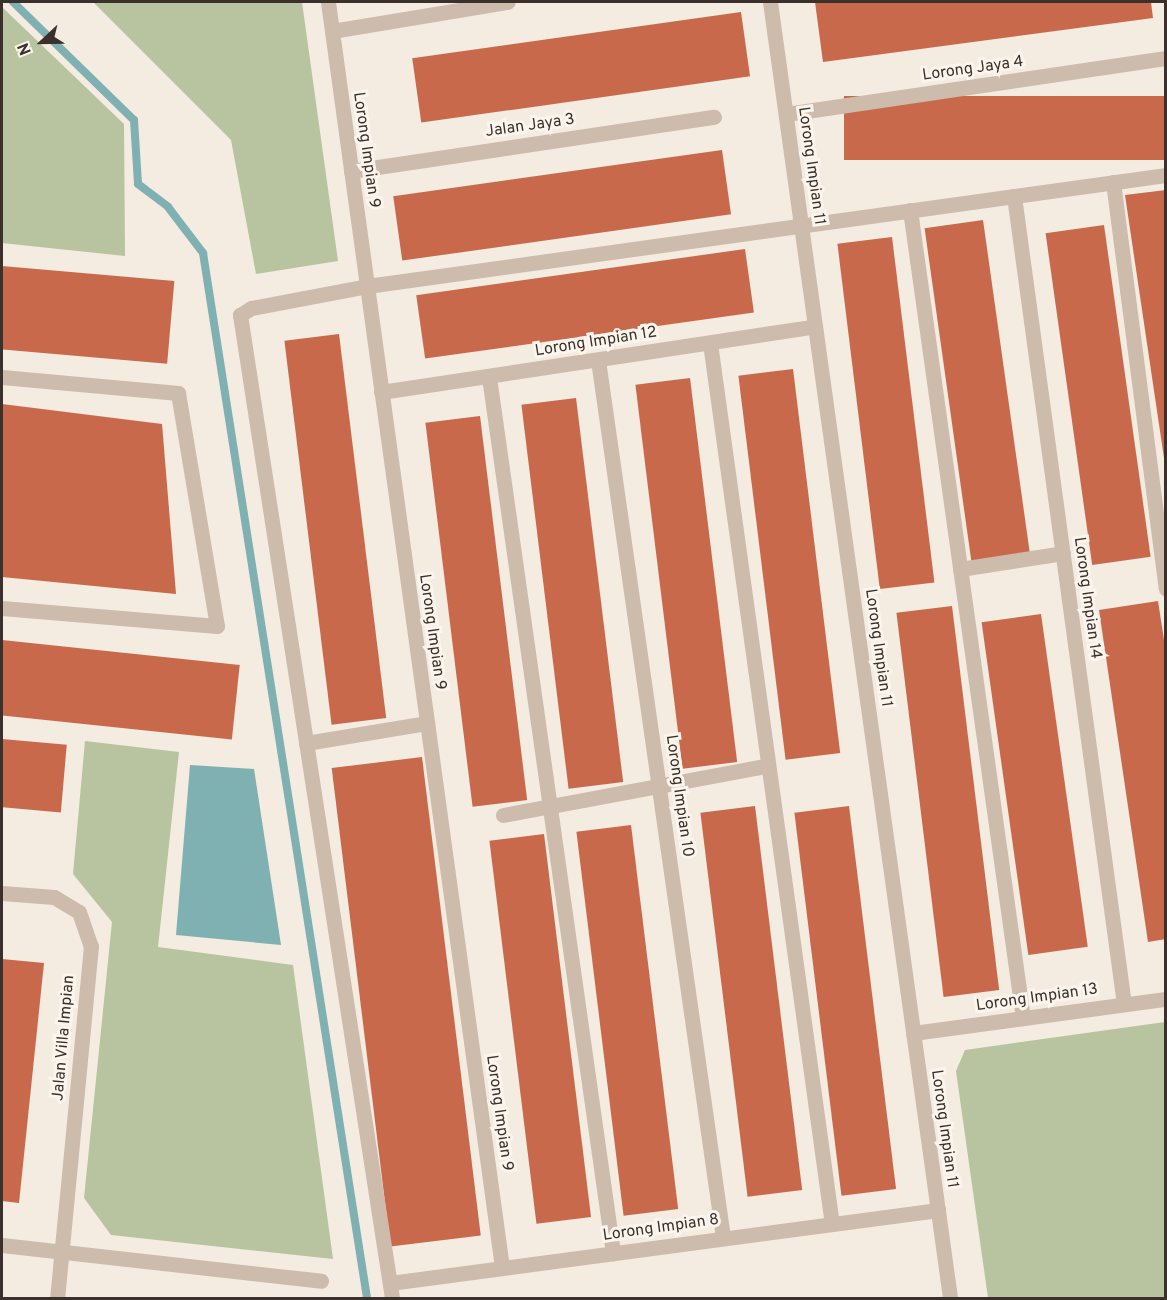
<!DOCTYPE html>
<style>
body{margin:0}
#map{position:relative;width:1167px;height:1300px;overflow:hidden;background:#f4ebe1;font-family:Overpass,sans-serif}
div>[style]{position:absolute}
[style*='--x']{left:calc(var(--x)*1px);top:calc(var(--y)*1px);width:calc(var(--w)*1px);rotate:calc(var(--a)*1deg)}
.green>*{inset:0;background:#b8c4a0}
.water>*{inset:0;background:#7fb0b2}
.stream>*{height:8px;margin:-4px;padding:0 4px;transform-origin:4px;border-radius:4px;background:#7fb0b2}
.building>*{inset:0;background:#c8694b;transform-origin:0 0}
.lane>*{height:15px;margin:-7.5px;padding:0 7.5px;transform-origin:7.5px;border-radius:7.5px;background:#cdbbac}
.street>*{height:15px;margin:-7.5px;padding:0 7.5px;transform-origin:7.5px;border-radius:7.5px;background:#cdbbac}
span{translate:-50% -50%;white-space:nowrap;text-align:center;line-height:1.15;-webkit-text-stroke:6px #fbf5ee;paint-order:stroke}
.street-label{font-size:16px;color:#3b302b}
.frame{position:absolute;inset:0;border:3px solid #3b302b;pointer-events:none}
.north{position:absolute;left:12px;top:12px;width:60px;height:60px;-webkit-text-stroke:4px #fbf5ee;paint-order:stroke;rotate:248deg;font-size:16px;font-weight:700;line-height:24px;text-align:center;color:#3b302b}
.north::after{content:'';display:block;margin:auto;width:21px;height:27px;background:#3b302b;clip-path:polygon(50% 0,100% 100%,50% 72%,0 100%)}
</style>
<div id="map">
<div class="green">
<div style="clip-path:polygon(93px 2px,302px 2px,338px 261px,256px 274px,231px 140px)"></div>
<div style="clip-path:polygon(2px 7px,124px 124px,125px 256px,2px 243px)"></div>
<div style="clip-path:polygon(85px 741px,179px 752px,158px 947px,293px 965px,333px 1259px,111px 1235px,84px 1198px,112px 922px,73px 874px)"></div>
<div style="clip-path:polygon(1165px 1022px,1165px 1298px,988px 1298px,956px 1071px,965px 1050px)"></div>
</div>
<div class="water">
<div style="clip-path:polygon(190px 765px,254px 769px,281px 945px,176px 935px)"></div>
</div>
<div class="stream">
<div style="--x:13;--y:2;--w:169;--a:44.3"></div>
<div style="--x:134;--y:120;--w:64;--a:86.4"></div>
<div style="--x:138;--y:184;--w:38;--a:37"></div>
<div style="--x:168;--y:207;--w:58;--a:52.7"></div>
<div style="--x:203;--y:253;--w:1058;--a:81.08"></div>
</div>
<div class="building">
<div style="clip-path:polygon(815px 2px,1151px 2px,1153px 18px,823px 62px)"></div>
<div style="left:741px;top:12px;width:65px;height:332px;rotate:82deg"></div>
<div style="left:1166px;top:96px;width:64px;height:322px;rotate:90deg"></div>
<div style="left:722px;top:150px;width:65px;height:332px;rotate:82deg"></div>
<div style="clip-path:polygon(1166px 190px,1166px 458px,1164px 458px,1125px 195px)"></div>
<div style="left:983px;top:220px;width:336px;height:59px;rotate:82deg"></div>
<div style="left:1104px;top:225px;width:335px;height:59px;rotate:82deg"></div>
<div style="left:892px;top:237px;width:348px;height:55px;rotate:83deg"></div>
<div style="left:745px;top:249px;width:64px;height:332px;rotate:82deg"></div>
<div style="left:2px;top:266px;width:173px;height:83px;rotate:5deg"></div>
<div style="left:339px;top:334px;width:387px;height:55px;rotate:83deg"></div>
<div style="left:793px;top:369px;width:387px;height:55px;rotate:83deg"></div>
<div style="left:690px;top:378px;width:387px;height:55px;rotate:83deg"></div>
<div style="left:576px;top:398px;width:387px;height:55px;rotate:83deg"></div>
<div style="clip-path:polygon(2px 404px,162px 424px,176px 594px,2px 577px)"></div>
<div style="left:480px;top:416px;width:387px;height:55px;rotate:83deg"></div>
<div style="clip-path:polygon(1158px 601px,1166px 653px,1166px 939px,1148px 942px,1099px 610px)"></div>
<div style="left:952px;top:606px;width:387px;height:56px;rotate:83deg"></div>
<div style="left:1041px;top:614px;width:336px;height:60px;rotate:82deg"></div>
<div style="left:2px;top:640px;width:239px;height:75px;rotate:6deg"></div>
<div style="left:2px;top:739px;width:65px;height:68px;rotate:5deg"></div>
<div style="left:422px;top:757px;width:482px;height:91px;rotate:83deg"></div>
<div style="left:755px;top:806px;width:387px;height:55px;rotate:83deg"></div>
<div style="left:849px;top:806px;width:386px;height:55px;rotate:83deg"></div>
<div style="left:631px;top:825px;width:387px;height:55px;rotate:83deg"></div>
<div style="left:544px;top:834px;width:386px;height:55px;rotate:83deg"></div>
<div style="clip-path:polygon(2px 959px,44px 963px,19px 1203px,2px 1201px)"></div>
</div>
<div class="lane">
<div style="--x:1113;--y:182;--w:410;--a:82.6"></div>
<div style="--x:910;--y:210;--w:816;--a:82.04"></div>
<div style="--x:710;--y:343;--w:889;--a:82.12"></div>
<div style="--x:489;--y:377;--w:885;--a:81.94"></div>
<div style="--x:960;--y:569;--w:104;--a:-8.8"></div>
<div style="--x:306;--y:743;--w:123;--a:-9.4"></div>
<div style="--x:503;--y:815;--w:268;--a:-10.6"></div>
<div style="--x:392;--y:1298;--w:995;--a:-98.79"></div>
<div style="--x:240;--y:315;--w:13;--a:-32"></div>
<div style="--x:251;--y:308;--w:118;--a:-10.7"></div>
<div style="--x:367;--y:286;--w:807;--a:-7.91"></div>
</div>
<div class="street">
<div style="--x:328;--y:2;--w:1277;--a:82.17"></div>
<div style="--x:770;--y:2;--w:1308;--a:82.09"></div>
<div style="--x:332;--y:31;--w:178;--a:-9.4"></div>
<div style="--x:786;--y:114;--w:384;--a:-8.4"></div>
<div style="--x:351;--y:171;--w:367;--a:-8.5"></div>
<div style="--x:1014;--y:196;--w:815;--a:82.25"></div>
<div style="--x:598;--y:360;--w:886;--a:81.89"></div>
<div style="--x:2;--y:377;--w:177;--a:5.2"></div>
<div style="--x:178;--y:393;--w:236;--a:80.5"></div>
<div style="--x:217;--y:626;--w:216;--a:-175.2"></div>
<div style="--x:381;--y:392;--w:439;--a:-8.6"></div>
<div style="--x:2;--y:893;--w:52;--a:4.4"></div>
<div style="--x:54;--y:897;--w:29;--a:31"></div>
<div style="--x:79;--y:912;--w:36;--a:71"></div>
<div style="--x:91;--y:946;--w:354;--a:95.5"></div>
<div style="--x:913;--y:1033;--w:255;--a:-7.7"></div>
<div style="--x:2;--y:1245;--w:321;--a:6.4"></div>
<div style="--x:390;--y:1283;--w:553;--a:-7.59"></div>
</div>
<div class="street-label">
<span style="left:973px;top:69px;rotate:-8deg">Lorong Jaya 4</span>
<span style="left:530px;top:126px;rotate:-8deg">Jalan Jaya 3</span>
<span style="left:366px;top:150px;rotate:82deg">Lorong Impian 9</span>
<span style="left:811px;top:166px;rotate:82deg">Lorong Impian 11</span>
<span style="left:596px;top:342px;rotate:-9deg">Lorong Impian 12</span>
<span style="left:1087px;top:598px;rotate:82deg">Lorong Impian 14</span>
<span style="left:432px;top:632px;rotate:82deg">Lorong Impian 9</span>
<span style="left:878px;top:648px;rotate:82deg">Lorong Impian 11</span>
<span style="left:679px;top:796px;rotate:82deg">Lorong Impian 10</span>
<span style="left:1037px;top:998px;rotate:-8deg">Lorong Impian 13</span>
<span style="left:64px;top:1038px;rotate:-85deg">Jalan Villa Impian</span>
<span style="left:499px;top:1113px;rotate:82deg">Lorong Impian 9</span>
<span style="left:944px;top:1129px;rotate:82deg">Lorong Impian 11</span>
<span style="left:661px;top:1228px;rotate:-8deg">Lorong Impian 8</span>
</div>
<div class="frame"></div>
<div class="north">N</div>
</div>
